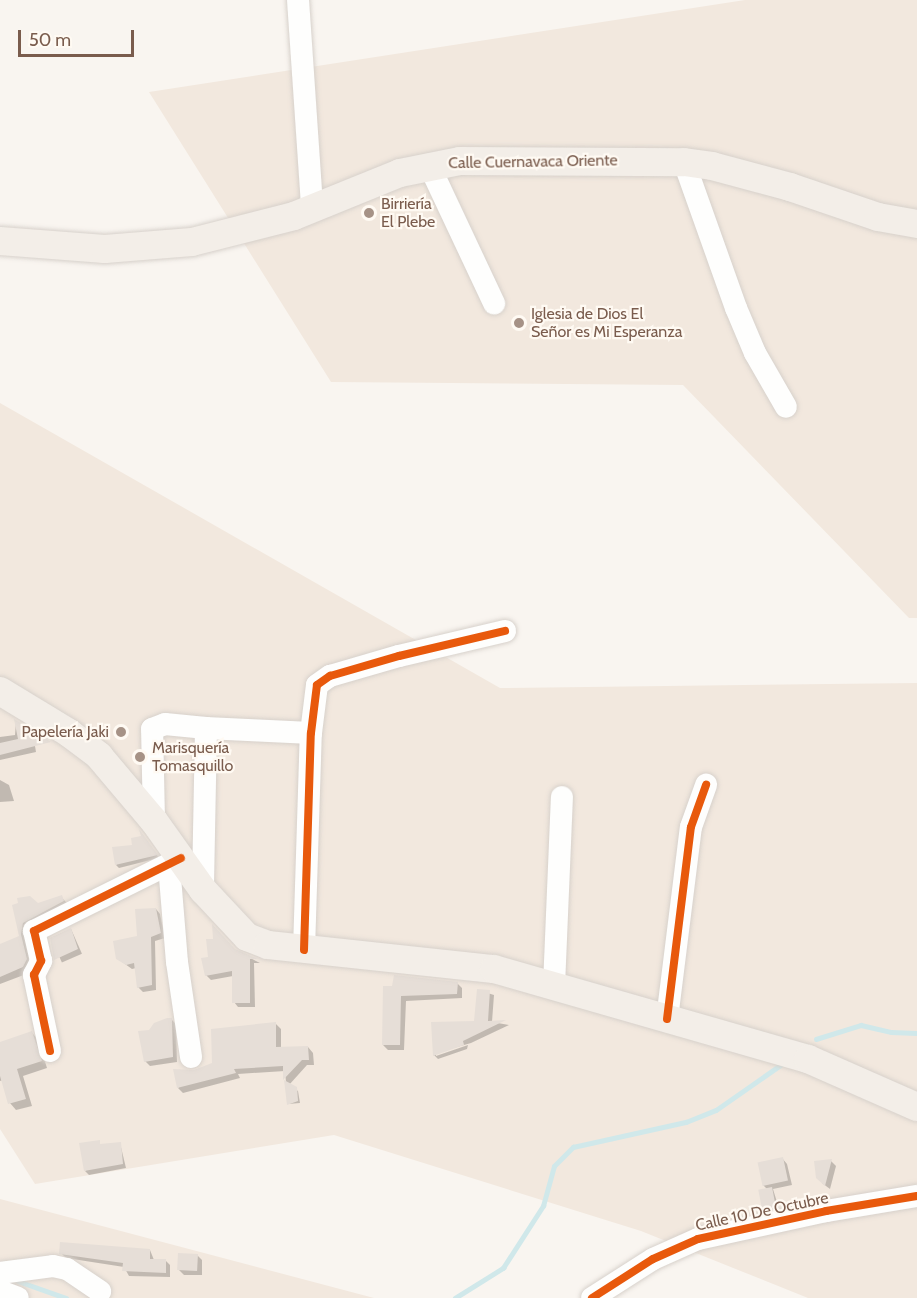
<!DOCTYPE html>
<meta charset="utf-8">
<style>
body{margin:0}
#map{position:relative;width:917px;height:1298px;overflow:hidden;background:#f9f5f0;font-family:Cabin,sans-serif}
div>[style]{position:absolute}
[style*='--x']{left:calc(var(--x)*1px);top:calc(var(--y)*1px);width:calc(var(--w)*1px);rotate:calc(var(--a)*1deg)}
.residential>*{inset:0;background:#f2e8de}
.shadow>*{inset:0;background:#0003;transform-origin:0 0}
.stream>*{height:4.5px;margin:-2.25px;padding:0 2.25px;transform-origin:2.25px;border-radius:2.25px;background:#d0e8ea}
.building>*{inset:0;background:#e6ded7;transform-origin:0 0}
.roads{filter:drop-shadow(0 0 2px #d7d1cb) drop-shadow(0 0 2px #d7d1cb)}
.minor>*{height:22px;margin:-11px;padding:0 11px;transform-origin:11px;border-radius:11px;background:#fefefd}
.major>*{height:28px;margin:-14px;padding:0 14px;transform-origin:14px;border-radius:14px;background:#f3eee8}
.cycleway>*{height:8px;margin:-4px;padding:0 4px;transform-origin:4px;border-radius:4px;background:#e8590c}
.dots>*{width:16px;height:16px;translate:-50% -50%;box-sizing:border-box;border:3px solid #fffaf3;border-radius:50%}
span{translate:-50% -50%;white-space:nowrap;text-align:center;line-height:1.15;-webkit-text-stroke:4.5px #fffaf3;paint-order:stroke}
.street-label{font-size:16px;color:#7a5c4d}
.poi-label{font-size:16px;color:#7a5c4d}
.left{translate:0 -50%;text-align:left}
.right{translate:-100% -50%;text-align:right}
.scale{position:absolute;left:18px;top:30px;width:116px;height:27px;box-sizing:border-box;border:3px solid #7a5c4d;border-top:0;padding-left:8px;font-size:18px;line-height:21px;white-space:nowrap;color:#7a5c4d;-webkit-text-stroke:4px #fffaf3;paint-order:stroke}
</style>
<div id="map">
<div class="residential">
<div style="clip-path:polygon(745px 0,917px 0,917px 618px,909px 618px,683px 385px,331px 382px,149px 92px)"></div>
<div style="clip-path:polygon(0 403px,500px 688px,917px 683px,917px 1298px,808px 1298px,641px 1231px,334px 1135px,35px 1184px,0 1129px)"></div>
<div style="clip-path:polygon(0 1199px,374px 1298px,0 1298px)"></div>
</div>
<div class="shadow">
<div style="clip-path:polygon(16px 722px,33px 734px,36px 752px,0 760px,0 737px,15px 735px)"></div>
<div style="clip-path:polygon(0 780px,9px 785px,14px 801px,0 802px)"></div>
<div style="clip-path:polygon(142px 834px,159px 858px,119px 868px,116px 865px,143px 838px)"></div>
<div style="clip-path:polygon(61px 897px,67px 903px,29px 929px,32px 966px,29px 973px,0 984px,0 946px,21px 937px,14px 906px,38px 905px)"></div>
<div style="clip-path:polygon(156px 909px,160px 914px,165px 938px,155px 941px,156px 990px,143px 992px,138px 987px,136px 968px,132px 969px,118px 959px,138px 937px)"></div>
<div style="left:71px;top:929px;width:27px;height:22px;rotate:66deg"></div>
<div style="clip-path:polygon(235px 950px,260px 963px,254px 963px,255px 1007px,238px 1007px,234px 1002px,233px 976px,211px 980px,206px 975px)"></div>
<div style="clip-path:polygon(457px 983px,462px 988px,462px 998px,406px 1001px,404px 1050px,388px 1050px,383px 1045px,384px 987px)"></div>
<div style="clip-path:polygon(478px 990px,494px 995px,492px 1022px,509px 1025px,471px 1043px,436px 1053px,436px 1056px,468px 1045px,467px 1049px,438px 1059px,434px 1055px,433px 1023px,475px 1023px)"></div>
<div style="clip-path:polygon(171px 1019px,176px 1024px,177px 1062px,150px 1066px,145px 1061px,150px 1031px)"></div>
<div style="clip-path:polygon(275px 1023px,281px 1029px,281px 1048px,308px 1047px,313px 1053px,314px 1065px,307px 1065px,289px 1085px,298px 1091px,300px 1103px,288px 1104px,285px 1071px,238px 1074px,240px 1078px,183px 1093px,178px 1088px,194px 1072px,214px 1064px)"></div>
<div style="clip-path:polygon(32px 1033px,38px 1039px,47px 1068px,23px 1076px,32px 1106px,16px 1110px,10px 1103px,3px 1080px,0 1081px,0 1043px)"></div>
<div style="clip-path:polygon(120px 1143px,126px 1168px,89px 1175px,85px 1171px)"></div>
<div style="clip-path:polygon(782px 1158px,787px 1164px,792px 1185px,773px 1189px,780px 1212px,769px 1214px,764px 1209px,767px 1189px,763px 1185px)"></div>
<div style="clip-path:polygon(831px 1161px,836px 1166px,830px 1189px,822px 1183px)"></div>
<div style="clip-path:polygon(150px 1250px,154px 1260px,166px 1261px,170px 1265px,170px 1277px,129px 1276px,124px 1267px,66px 1258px,61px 1253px)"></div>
<div style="clip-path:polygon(197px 1255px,202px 1260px,202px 1275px,184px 1275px,179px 1270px)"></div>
</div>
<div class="stream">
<div style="--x:816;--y:1039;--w:47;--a:-17.3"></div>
<div style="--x:861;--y:1025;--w:31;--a:13"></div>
<div style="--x:891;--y:1032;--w:26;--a:2"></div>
<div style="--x:18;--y:1281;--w:51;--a:19.5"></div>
<div style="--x:455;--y:1298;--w:57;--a:-32"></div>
<div style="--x:503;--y:1268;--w:74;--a:-57.2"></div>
<div style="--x:543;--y:1206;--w:41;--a:-74.6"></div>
<div style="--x:554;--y:1166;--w:27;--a:-45"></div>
<div style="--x:573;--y:1147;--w:116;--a:-12.5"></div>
<div style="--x:686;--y:1122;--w:32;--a:-22"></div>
<div style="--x:716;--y:1110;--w:80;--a:-34.9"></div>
</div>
<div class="building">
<div style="clip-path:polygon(14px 719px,29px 728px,30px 737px,41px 735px,51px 742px,0 755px,0 743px,18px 739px)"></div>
<div style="clip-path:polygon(139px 829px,158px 855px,115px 865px,112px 847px,132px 845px,131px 838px,141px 836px)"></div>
<div style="clip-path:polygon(62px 895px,64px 901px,23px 923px,21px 934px,27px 959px,23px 967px,0 977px,0 944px,19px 936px,12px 905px,18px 903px,17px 898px,30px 896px,38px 903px)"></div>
<div style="clip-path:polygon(156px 908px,161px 933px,151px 937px,152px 985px,137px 988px,134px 963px,126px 965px,116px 959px,113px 941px,137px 936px,135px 909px)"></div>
<div style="clip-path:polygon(212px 924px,235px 949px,258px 959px,250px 959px,250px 1003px,232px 1003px,232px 971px,205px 976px,201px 958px,208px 957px,206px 939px,213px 939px)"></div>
<div style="clip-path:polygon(71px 928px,78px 949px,54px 960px,50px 938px)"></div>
<div style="clip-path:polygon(394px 975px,458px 982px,457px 994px,401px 996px,400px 1045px,382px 1045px,383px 986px,392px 986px)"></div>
<div style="clip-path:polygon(477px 989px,490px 990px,488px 1021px,506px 1020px,463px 1041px,464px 1045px,433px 1056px,431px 1022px,474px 1021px)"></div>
<div style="clip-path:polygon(167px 1018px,172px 1018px,173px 1057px,144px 1062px,138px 1031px,149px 1030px,154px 1023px)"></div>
<div style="clip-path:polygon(276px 1022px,276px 1047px,308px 1046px,309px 1060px,302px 1060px,283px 1080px,283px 1066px,234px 1069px,236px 1073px,177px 1088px,173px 1069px,194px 1070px,212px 1063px,211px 1029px)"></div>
<div style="clip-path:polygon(32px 1031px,42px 1061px,17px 1069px,26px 1099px,8px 1104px,0 1076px,0 1042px)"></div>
<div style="clip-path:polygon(284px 1080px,297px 1087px,298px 1101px,287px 1105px)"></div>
<div style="clip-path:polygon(100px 1140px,100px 1144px,121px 1142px,123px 1164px,84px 1171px,79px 1143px)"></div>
<div style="left:783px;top:1157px;width:24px;height:26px;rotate:78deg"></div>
<div style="clip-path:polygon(832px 1159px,825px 1186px,816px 1178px,814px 1161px)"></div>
<div style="left:772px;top:1187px;width:21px;height:14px;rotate:79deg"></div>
<div style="clip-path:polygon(60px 1242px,150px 1249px,150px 1259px,166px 1259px,166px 1273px,122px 1271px,123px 1263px,59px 1254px)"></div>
<div style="left:178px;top:1253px;width:20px;height:17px;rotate:3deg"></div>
</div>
<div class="roads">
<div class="minor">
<div style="--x:298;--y:0;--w:208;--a:86.1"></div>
<div style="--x:684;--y:162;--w:155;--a:70.4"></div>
<div style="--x:736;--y:308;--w:49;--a:67.1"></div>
<div style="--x:755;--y:353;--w:62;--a:60.1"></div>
<div style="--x:429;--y:165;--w:153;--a:64.8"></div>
<div style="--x:206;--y:728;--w:105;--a:2.7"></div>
<div style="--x:154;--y:821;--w:92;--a:-91.2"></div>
<div style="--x:152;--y:729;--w:14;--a:-21"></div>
<div style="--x:165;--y:724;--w:41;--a:5.6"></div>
<div style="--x:206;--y:728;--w:162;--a:91.1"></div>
<div style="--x:169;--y:865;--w:97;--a:85.3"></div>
<div style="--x:177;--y:962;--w:96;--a:81.6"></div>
<div style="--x:304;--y:950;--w:217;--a:-88.2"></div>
<div style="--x:311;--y:733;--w:48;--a:-82.9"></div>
<div style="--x:317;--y:685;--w:16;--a:-35"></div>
<div style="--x:330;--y:676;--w:72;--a:-16.2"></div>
<div style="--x:399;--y:656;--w:109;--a:-13.3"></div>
<div style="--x:554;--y:986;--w:189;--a:-87.6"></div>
<div style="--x:667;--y:1019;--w:193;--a:-82.9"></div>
<div style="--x:691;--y:827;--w:45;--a:-70.3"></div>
<div style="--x:50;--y:1051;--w:78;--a:-101.9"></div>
<div style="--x:34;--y:975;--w:16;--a:-63"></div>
<div style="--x:41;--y:961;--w:31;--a:-103"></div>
<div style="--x:34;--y:931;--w:164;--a:-26.4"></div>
<div style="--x:0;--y:1273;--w:53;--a:-7.5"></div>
<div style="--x:53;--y:1266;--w:14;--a:12"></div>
<div style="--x:67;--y:1269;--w:40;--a:34"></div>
<div style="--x:0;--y:1291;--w:19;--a:21"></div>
<div style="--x:592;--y:1298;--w:72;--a:-32.6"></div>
<div style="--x:653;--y:1259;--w:49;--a:-24"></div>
<div style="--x:698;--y:1239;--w:131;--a:-12.3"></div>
<div style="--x:826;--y:1211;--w:92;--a:-9.4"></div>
</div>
<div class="major">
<div style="--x:0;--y:241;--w:105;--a:4.4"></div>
<div style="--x:105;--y:249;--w:87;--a:-4.6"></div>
<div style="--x:192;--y:242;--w:105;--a:-14.3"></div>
<div style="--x:294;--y:216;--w:114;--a:-22.1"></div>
<div style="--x:400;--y:173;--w:61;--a:-11.3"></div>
<div style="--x:460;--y:161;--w:224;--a:0.3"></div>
<div style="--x:684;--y:162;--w:28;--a:8"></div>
<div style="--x:712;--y:166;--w:81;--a:15.1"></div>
<div style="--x:790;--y:187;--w:93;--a:18.8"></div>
<div style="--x:878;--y:217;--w:40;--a:10"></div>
<div style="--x:0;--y:691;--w:81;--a:31.3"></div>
<div style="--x:69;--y:733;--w:38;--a:37"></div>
<div style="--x:99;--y:756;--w:85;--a:49.8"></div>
<div style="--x:154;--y:821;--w:85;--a:54.6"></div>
<div style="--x:203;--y:890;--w:64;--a:46.9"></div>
<div style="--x:247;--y:937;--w:22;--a:21"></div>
<div style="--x:268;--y:945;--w:227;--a:6.1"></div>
<div style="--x:494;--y:969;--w:327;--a:16"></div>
<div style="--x:808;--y:1059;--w:119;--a:23.8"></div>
</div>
</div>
<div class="cycleway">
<div style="--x:304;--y:950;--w:217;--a:-88.2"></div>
<div style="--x:311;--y:733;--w:48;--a:-82.9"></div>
<div style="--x:317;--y:685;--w:16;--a:-35"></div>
<div style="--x:330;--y:676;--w:72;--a:-16.2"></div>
<div style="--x:399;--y:656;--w:109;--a:-13.3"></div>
<div style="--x:667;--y:1019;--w:193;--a:-82.9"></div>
<div style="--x:691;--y:827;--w:45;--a:-70.3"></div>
<div style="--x:50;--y:1051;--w:78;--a:-101.9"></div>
<div style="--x:34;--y:975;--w:16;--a:-63"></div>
<div style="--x:41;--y:961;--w:31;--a:-103"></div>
<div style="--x:34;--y:931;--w:164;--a:-26.4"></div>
<div style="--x:592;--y:1298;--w:72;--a:-32.6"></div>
<div style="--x:653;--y:1259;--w:49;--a:-24"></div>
<div style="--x:698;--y:1239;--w:131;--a:-12.3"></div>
<div style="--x:826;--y:1211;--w:92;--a:-9.4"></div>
</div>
<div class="dots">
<div style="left:369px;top:213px;background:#a69286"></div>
<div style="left:519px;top:323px;background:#a69286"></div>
<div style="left:121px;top:732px;background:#a69286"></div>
<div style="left:140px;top:757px;background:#a69286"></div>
</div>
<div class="street-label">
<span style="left:533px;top:162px;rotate:-1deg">Calle Cuernavaca Oriente</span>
<span style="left:762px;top:1212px;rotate:-12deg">Calle 10 De Octubre</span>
</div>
<div class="poi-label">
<span class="left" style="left:381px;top:213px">Birriería<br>El Plebe</span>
<span class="left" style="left:531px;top:323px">Iglesia de Dios El<br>Señor es Mi Esperanza</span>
<span class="right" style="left:109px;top:732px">Papelería Jaki</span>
<span class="left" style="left:152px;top:757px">Marisquería<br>Tomasquillo</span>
</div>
<div class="scale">50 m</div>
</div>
